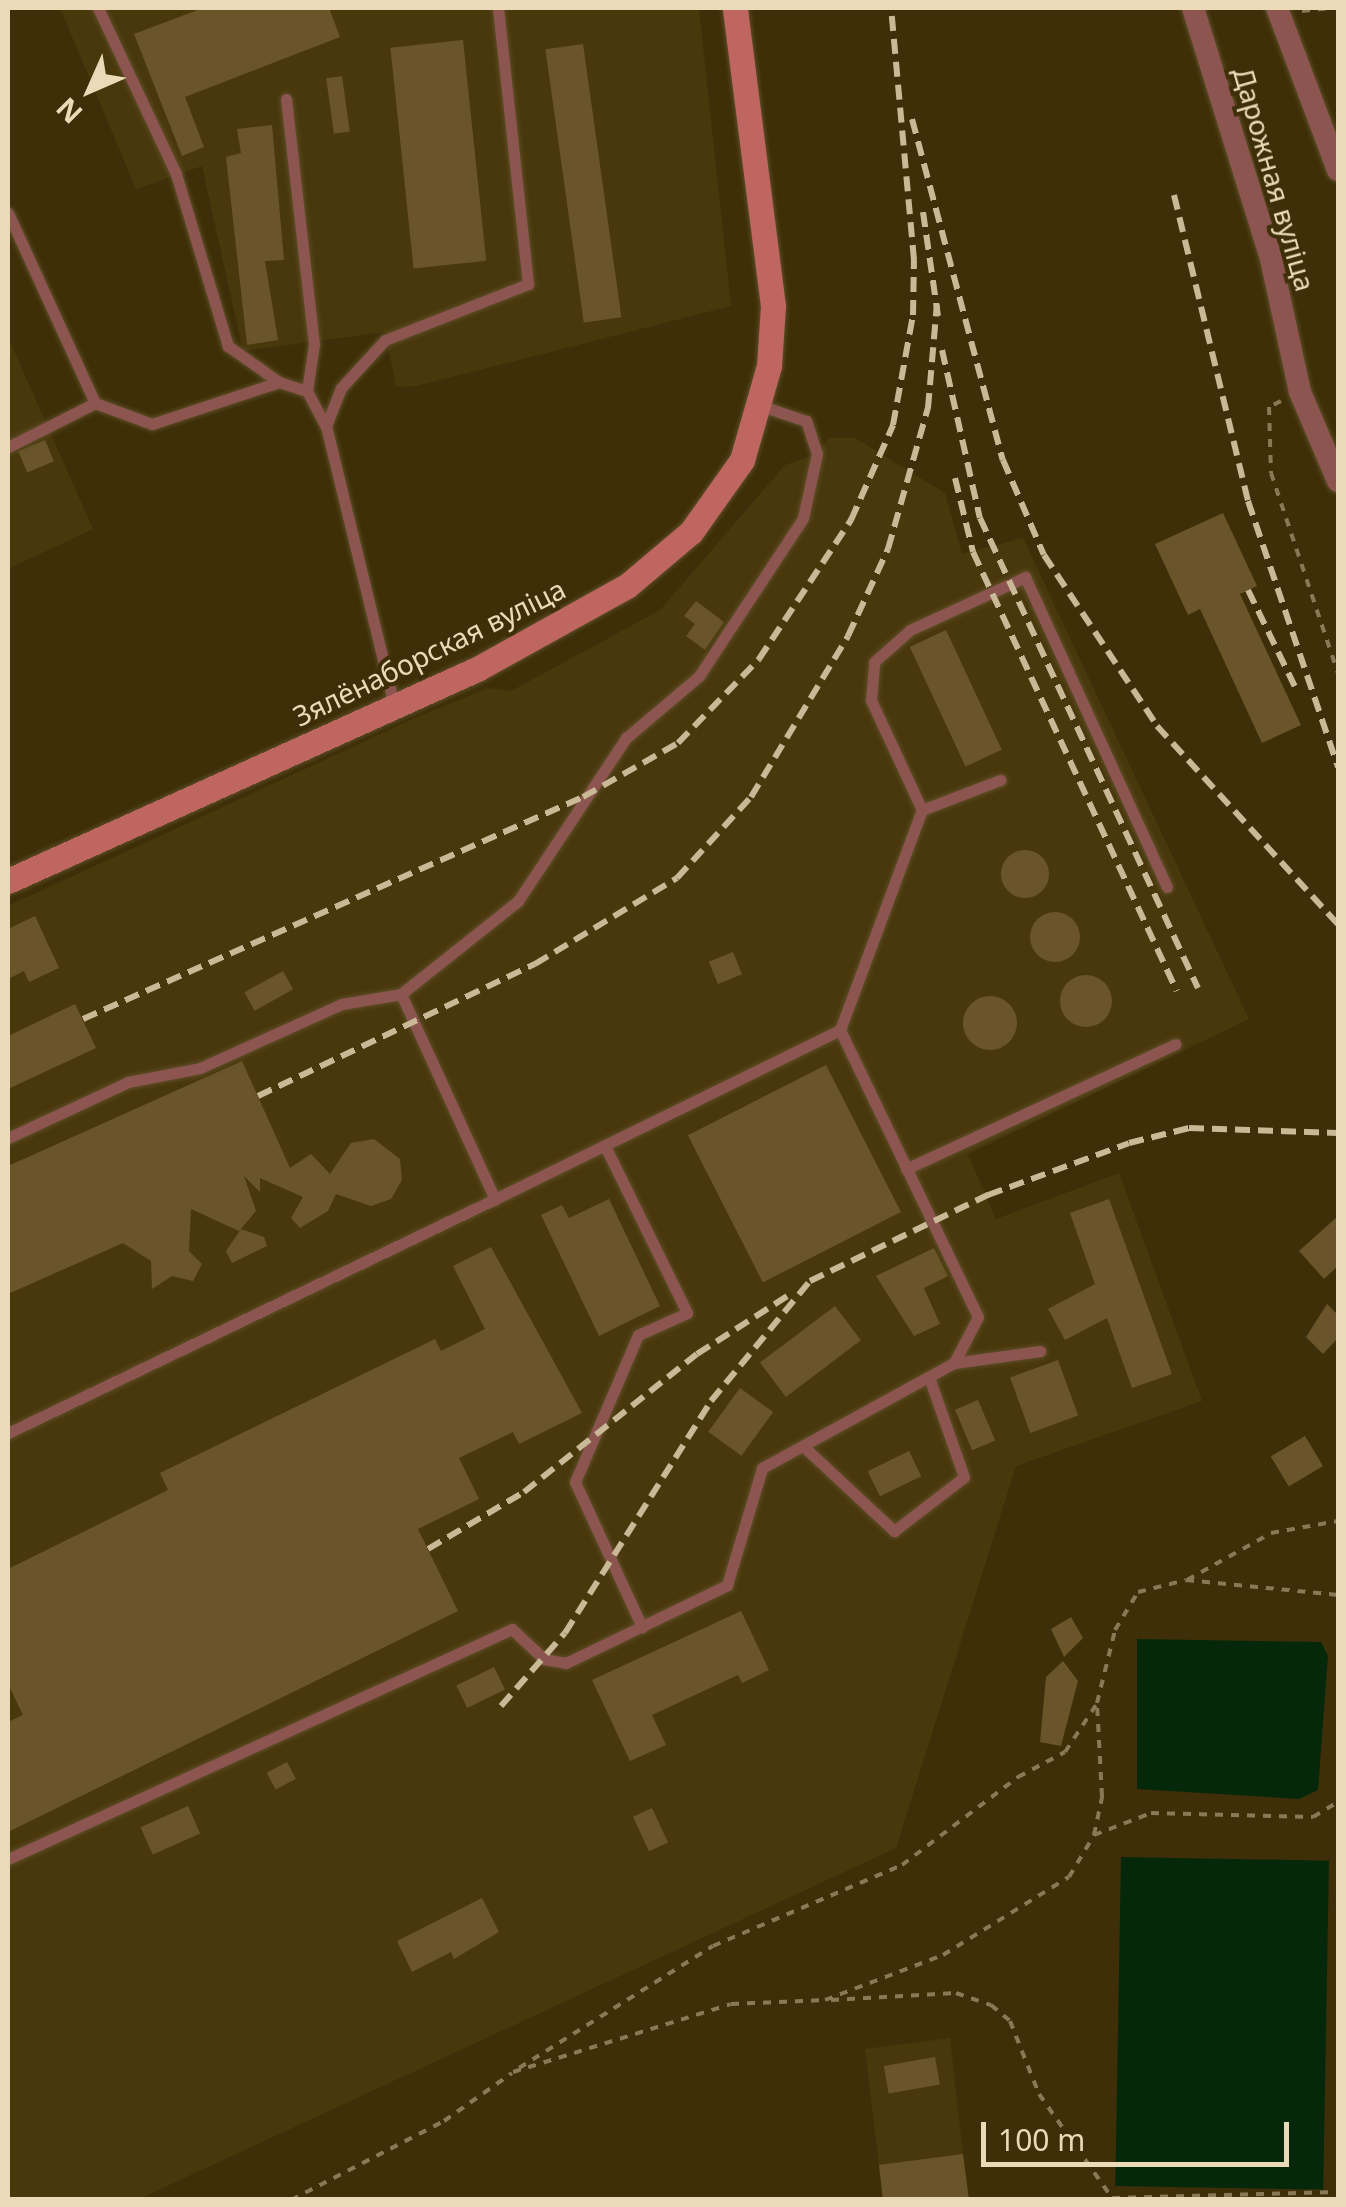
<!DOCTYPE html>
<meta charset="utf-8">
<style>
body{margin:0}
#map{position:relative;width:1346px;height:2207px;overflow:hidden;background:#3e2f08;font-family:"Noto Sans",sans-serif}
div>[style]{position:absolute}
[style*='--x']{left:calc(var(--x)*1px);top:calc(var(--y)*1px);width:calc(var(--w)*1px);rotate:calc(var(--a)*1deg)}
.built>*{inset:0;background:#4a380d}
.water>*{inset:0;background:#06280a;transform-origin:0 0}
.building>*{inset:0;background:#695529;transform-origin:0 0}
.round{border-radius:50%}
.path>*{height:4px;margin-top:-2px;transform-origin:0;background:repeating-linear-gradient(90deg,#897a55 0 8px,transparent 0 16px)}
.roads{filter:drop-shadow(0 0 2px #5d4e28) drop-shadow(0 0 2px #5d4e28)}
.lane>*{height:11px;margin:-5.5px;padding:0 5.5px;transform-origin:5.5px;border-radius:5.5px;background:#8d5550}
.street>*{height:22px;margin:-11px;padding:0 11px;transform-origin:11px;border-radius:11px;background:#8d5550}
.secondary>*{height:25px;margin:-12.5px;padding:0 12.5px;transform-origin:12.5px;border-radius:12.5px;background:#bf6660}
.rail>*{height:6px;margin-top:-3px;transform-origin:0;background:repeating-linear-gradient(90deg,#c9b996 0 15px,transparent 0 23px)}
span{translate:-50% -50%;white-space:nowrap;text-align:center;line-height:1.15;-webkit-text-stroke:8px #3e2f08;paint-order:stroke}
.street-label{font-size:28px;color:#eadab8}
.frame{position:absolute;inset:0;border:10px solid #eadab8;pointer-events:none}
.north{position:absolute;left:40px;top:40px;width:100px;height:100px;-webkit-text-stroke:8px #3e2f08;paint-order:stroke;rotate:225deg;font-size:28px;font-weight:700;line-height:40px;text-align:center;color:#eadab8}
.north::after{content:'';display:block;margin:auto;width:35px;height:45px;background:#eadab8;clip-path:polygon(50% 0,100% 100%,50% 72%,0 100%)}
.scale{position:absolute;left:981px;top:2122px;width:308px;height:45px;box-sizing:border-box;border:5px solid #eadab8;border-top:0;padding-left:12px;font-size:30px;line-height:35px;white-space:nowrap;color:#eadab8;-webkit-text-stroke:8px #3e2f08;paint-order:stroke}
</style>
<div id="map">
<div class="built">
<div style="clip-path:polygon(60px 8px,699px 8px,731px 306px,416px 386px,396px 387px,385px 332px,243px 351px,202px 166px,136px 189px)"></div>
<div style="clip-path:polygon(8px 337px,93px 529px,8px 569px)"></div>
<div style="clip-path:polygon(829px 438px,855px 438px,945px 493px,962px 554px,1023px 538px,1249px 1019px,968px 1154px,996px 1219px,1119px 1173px,1202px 1401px,1016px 1466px,896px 1848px,139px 2199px,8px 2199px,8px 906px,417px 717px,488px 688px,511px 691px,660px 610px,785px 465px,817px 454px)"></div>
<div style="clip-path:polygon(950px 2038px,963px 2154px,883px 2199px,865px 2049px)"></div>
</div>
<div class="water">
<div style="clip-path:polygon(1137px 1639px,1321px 1642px,1328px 1656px,1318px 1790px,1299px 1799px,1137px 1789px)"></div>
<div style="left:1121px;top:1857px;width:208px;height:329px;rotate:1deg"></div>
</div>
<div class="building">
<div style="clip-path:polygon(203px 8px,329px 8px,340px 37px,185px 97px,204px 147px,182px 156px,134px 34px)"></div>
<div style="left:463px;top:40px;width:222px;height:73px;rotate:84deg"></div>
<div style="left:583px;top:44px;width:276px;height:38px;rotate:82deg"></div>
<div style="left:342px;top:76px;width:56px;height:16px;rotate:82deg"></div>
<div style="clip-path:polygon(272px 125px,284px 260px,265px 261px,278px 340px,247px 345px,226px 157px,241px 153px,237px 129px)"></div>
<div style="left:45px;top:440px;width:23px;height:29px;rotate:67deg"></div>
<div style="clip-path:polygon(1223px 513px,1257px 586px,1240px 594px,1301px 725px,1262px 743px,1200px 609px,1188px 615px,1155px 544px)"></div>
<div style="clip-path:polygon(696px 601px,724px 622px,705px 650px,686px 636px,695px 624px,684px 616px)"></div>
<div style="left:946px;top:630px;width:132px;height:40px;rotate:65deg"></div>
<div class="round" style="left:1001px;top:850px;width:48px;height:48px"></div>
<div class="round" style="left:1030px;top:912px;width:50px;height:50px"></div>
<div style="clip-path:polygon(35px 916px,59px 968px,29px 982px,24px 971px,8px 979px,8px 929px)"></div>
<div style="left:733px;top:952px;width:24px;height:26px;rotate:68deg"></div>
<div style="left:283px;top:971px;width:21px;height:44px;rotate:61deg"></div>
<div class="round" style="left:1060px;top:975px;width:52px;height:52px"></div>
<div class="round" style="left:963px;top:996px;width:54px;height:54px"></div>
<div style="clip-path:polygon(75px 1004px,96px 1048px,8px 1089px,8px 1036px)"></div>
<div style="clip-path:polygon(242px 1061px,290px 1168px,311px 1154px,330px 1174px,351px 1143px,374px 1139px,400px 1159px,402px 1180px,391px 1199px,371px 1206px,336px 1194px,328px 1211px,300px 1228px,291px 1218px,303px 1197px,260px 1178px,260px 1192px,244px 1176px,256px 1211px,239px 1231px,191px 1209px,189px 1251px,202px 1264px,193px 1281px,172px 1276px,152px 1289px,151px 1261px,123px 1243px,8px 1294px,8px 1166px)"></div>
<div style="left:826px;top:1065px;width:165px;height:155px;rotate:63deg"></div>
<div style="clip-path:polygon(609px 1199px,660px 1306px,599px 1336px,541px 1215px,562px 1205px,569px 1218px)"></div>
<div style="clip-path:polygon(1109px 1199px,1172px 1374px,1132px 1388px,1107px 1318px,1065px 1340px,1048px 1309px,1095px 1284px,1070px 1213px)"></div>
<div style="clip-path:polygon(1338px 1216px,1338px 1266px,1324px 1279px,1299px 1251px)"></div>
<div style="clip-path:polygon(241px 1229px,264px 1237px,267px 1246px,232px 1263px,226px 1251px)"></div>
<div style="clip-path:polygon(491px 1247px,582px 1413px,519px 1444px,513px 1432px,459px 1458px,479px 1499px,418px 1529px,458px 1611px,8px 1832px,8px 1722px,23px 1715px,8px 1684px,8px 1569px,168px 1490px,160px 1473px,435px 1339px,441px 1351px,485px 1329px,453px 1266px)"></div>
<div style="clip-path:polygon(934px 1248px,948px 1276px,924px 1288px,940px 1324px,914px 1336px,876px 1276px)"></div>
<div style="clip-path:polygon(1327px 1304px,1338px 1315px,1338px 1338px,1323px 1354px,1306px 1337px)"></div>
<div style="left:835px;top:1306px;width:43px;height:94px;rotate:53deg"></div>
<div style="left:1058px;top:1360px;width:59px;height:51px;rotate:70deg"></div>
<div style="left:740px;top:1388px;width:41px;height:54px;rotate:36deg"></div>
<div style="left:978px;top:1400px;width:44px;height:25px;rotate:67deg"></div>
<div style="left:1305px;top:1436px;width:35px;height:40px;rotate:59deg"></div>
<div style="left:909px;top:1451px;width:28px;height:46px;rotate:64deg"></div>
<div style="clip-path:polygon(741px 1611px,769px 1670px,742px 1683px,738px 1675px,652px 1715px,666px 1745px,630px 1761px,592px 1680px)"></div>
<div style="clip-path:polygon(1071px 1617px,1083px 1638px,1064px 1657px,1051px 1629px)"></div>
<div style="clip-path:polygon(1063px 1661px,1078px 1681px,1061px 1746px,1040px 1742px,1046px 1677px)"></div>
<div style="left:494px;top:1667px;width:25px;height:42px;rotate:64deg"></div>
<div style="left:287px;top:1762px;width:19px;height:23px;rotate:62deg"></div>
<div style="left:188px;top:1806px;width:30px;height:52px;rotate:66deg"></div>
<div style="left:652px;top:1808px;width:38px;height:21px;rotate:65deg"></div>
<div style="clip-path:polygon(482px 1898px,499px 1932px,454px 1959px,451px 1952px,412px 1972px,397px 1941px)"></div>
<div style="left:935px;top:2057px;width:28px;height:52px;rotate:80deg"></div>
<div style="clip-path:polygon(963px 2154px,969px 2200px,883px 2200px,879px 2165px)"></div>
</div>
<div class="path">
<div style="--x:1302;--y:11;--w:29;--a:-6"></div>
<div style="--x:1281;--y:401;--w:13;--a:153"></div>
<div style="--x:1269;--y:407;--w:66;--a:88.3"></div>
<div style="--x:1271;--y:473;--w:211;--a:71.5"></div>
<div style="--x:1187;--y:1580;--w:96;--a:-29.2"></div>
<div style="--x:1271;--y:1533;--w:68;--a:-10.2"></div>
<div style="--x:1094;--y:1835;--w:61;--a:-21.1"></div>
<div style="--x:1151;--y:1813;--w:162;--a:1.4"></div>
<div style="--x:1313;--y:1817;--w:29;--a:-31"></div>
<div style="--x:831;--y:2000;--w:125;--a:-3.2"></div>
<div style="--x:956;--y:1993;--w:37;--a:19"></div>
<div style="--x:991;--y:2005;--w:25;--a:40"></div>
<div style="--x:1010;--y:2021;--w:79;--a:68.3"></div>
<div style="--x:1039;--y:2094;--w:127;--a:54.9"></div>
<div style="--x:1112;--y:2198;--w:226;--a:-1.5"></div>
<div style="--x:519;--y:2068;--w:229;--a:-32.2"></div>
<div style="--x:713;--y:1946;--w:206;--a:-23.2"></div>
<div style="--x:902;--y:1865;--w:146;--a:-37.2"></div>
<div style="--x:1018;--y:1777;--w:53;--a:-28"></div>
<div style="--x:1065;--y:1752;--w:56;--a:-56.6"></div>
<div style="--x:513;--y:2072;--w:228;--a:-17.3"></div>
<div style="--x:731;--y:2004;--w:94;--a:-2.4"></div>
<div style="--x:825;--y:2000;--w:126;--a:-20.9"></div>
<div style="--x:943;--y:1955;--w:148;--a:-31.8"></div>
<div style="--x:1069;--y:1877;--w:49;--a:-59.2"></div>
<div style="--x:1094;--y:1835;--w:40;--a:-78"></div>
<div style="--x:1102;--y:1796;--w:93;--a:-93.1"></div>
<div style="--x:1097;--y:1703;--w:75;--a:-76.1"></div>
<div style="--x:1115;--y:1630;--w:44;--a:-58.8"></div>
<div style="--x:1138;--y:1592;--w:49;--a:-14"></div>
<div style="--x:1186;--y:1580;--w:153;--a:5.6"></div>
<div style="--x:291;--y:2200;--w:172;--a:-27.3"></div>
<div style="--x:444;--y:2121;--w:83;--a:-35.2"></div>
</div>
<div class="roads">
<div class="lane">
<div style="--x:98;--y:8;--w:183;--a:64.8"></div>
<div style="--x:176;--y:174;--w:180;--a:73.2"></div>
<div style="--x:228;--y:346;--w:62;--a:35.2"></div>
<div style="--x:286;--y:99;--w:247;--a:83.5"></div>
<div style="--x:314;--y:344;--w:48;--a:98.5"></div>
<div style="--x:307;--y:391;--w:40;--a:62"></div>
<div style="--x:326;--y:426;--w:287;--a:76.3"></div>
<div style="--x:8;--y:213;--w:209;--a:65.4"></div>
<div style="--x:95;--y:403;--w:61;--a:20.2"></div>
<div style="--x:152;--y:424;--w:134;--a:-18.3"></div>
<div style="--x:279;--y:382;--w:29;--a:18"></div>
<div style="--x:326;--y:426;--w:41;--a:-68.5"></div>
<div style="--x:341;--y:388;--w:65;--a:-47.5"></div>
<div style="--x:385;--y:340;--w:154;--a:-21.4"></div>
<div style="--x:528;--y:284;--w:278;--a:-96.2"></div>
<div style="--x:8;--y:447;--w:97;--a:-26.8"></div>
<div style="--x:922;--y:810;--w:121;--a:-114.9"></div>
<div style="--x:871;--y:700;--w:38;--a:-85"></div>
<div style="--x:874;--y:662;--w:48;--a:-41.6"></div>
<div style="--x:910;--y:630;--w:127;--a:-24.7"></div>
<div style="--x:1025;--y:577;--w:341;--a:65.4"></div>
<div style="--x:401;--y:994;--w:226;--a:65.4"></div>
<div style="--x:495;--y:1199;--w:384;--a:-26.1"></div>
<div style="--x:840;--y:1030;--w:318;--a:64.3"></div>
<div style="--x:978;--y:1317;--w:52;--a:117.6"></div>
<div style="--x:840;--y:1030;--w:235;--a:-69.6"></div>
<div style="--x:922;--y:810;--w:84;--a:-21"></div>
<div style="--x:8;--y:1138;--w:132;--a:-25"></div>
<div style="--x:128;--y:1082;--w:73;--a:-11"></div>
<div style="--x:200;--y:1068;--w:156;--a:-24.3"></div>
<div style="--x:342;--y:1004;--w:60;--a:-9.6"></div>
<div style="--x:401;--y:994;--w:149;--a:-38.5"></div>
<div style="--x:518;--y:901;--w:196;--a:-56.5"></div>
<div style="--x:626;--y:738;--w:96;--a:-40.3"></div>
<div style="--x:699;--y:676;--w:189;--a:-56.6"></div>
<div style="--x:803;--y:518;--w:66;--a:-77.7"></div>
<div style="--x:817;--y:454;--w:35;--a:-108"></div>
<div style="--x:806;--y:421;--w:46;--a:-161.2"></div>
<div style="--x:605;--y:1146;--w:186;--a:63.8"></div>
<div style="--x:687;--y:1313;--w:54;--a:155.8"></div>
<div style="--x:638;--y:1335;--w:160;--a:113.2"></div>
<div style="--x:575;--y:1482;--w:160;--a:65.2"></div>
<div style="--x:906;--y:1169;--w:297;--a:-24.9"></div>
<div style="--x:8;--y:1433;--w:540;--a:-25.66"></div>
<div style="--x:803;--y:1446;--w:125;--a:43"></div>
<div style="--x:894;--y:1531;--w:88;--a:-37.6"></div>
<div style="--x:964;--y:1477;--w:106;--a:-109.3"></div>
<div style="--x:8;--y:1859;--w:554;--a:-24.53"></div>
<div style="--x:512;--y:1629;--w:44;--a:43.2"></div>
<div style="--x:544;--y:1659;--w:22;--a:10"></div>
<div style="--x:566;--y:1663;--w:179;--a:-25.8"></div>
<div style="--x:727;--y:1585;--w:122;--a:-73.3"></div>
<div style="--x:762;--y:1468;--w:219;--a:-28.7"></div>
<div style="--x:954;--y:1363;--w:87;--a:-7.9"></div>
</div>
<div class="street">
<div style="--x:1193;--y:8;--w:263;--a:72.7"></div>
<div style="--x:1271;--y:259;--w:136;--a:77.7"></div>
<div style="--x:1300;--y:392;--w:97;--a:66.9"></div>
<div style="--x:1277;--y:8;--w:173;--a:69.4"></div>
</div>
<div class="secondary">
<div style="--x:8;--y:881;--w:515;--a:-24.32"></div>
<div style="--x:477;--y:669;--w:171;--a:-29"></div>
<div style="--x:627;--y:586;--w:84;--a:-40.2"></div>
<div style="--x:691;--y:532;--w:88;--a:-54.7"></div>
<div style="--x:742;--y:460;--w:98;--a:-74"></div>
<div style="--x:769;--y:366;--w:60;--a:-86.2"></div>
<div style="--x:773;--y:306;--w:300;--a:-97.3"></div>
</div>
</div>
<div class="rail">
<div style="--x:912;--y:119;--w:353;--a:75.1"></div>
<div style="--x:1003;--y:460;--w:103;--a:66.7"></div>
<div style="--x:1044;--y:555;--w:205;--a:56.5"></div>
<div style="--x:1157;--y:726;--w:268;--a:47.6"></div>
<div style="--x:1174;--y:195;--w:315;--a:76.4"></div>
<div style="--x:1248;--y:501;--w:281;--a:71.3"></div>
<div style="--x:923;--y:212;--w:105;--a:81.8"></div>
<div style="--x:942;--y:350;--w:172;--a:77.3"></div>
<div style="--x:980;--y:518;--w:518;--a:65.12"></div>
<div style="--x:955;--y:478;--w:76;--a:76.3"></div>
<div style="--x:973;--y:552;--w:484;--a:65.1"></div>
<div style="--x:1248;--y:590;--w:108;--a:64.1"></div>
<div style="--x:83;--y:1019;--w:547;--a:-23.94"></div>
<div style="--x:583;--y:797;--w:109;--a:-29.6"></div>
<div style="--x:678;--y:743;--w:117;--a:-46"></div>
<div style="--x:759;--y:659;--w:167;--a:-56.5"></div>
<div style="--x:851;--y:520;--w:104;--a:-66.1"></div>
<div style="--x:893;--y:425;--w:112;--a:-79.7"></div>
<div style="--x:913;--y:315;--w:55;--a:-89"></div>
<div style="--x:914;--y:260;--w:253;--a:-95.2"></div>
<div style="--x:258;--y:1096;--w:307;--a:-25.5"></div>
<div style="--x:535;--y:964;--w:166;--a:-31.2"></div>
<div style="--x:677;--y:878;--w:110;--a:-47.6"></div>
<div style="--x:751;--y:797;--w:188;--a:-58.9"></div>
<div style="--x:848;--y:636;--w:96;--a:-65.3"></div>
<div style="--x:888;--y:549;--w:147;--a:-74.2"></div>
<div style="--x:928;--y:408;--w:104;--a:-85.1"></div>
<div style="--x:428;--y:1549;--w:112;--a:-30.7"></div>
<div style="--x:524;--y:1492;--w:221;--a:-38.6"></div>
<div style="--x:697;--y:1354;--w:109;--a:-32.7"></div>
<div style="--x:501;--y:1706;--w:97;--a:-48.8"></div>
<div style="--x:565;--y:1633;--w:274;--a:-57.8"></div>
<div style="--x:711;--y:1401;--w:156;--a:-50.5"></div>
<div style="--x:810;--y:1281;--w:198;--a:-25.8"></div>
<div style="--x:988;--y:1195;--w:150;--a:-20.2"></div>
<div style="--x:1129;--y:1143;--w:62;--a:-14"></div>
<div style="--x:1189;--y:1128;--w:149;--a:1.9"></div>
</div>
<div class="street-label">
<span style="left:1275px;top:179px;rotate:74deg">Дарожная вуліца</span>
<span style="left:429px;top:652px;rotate:-26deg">Зялёнаборская вуліца</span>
</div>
<div class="frame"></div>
<div class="north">N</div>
<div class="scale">100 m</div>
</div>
